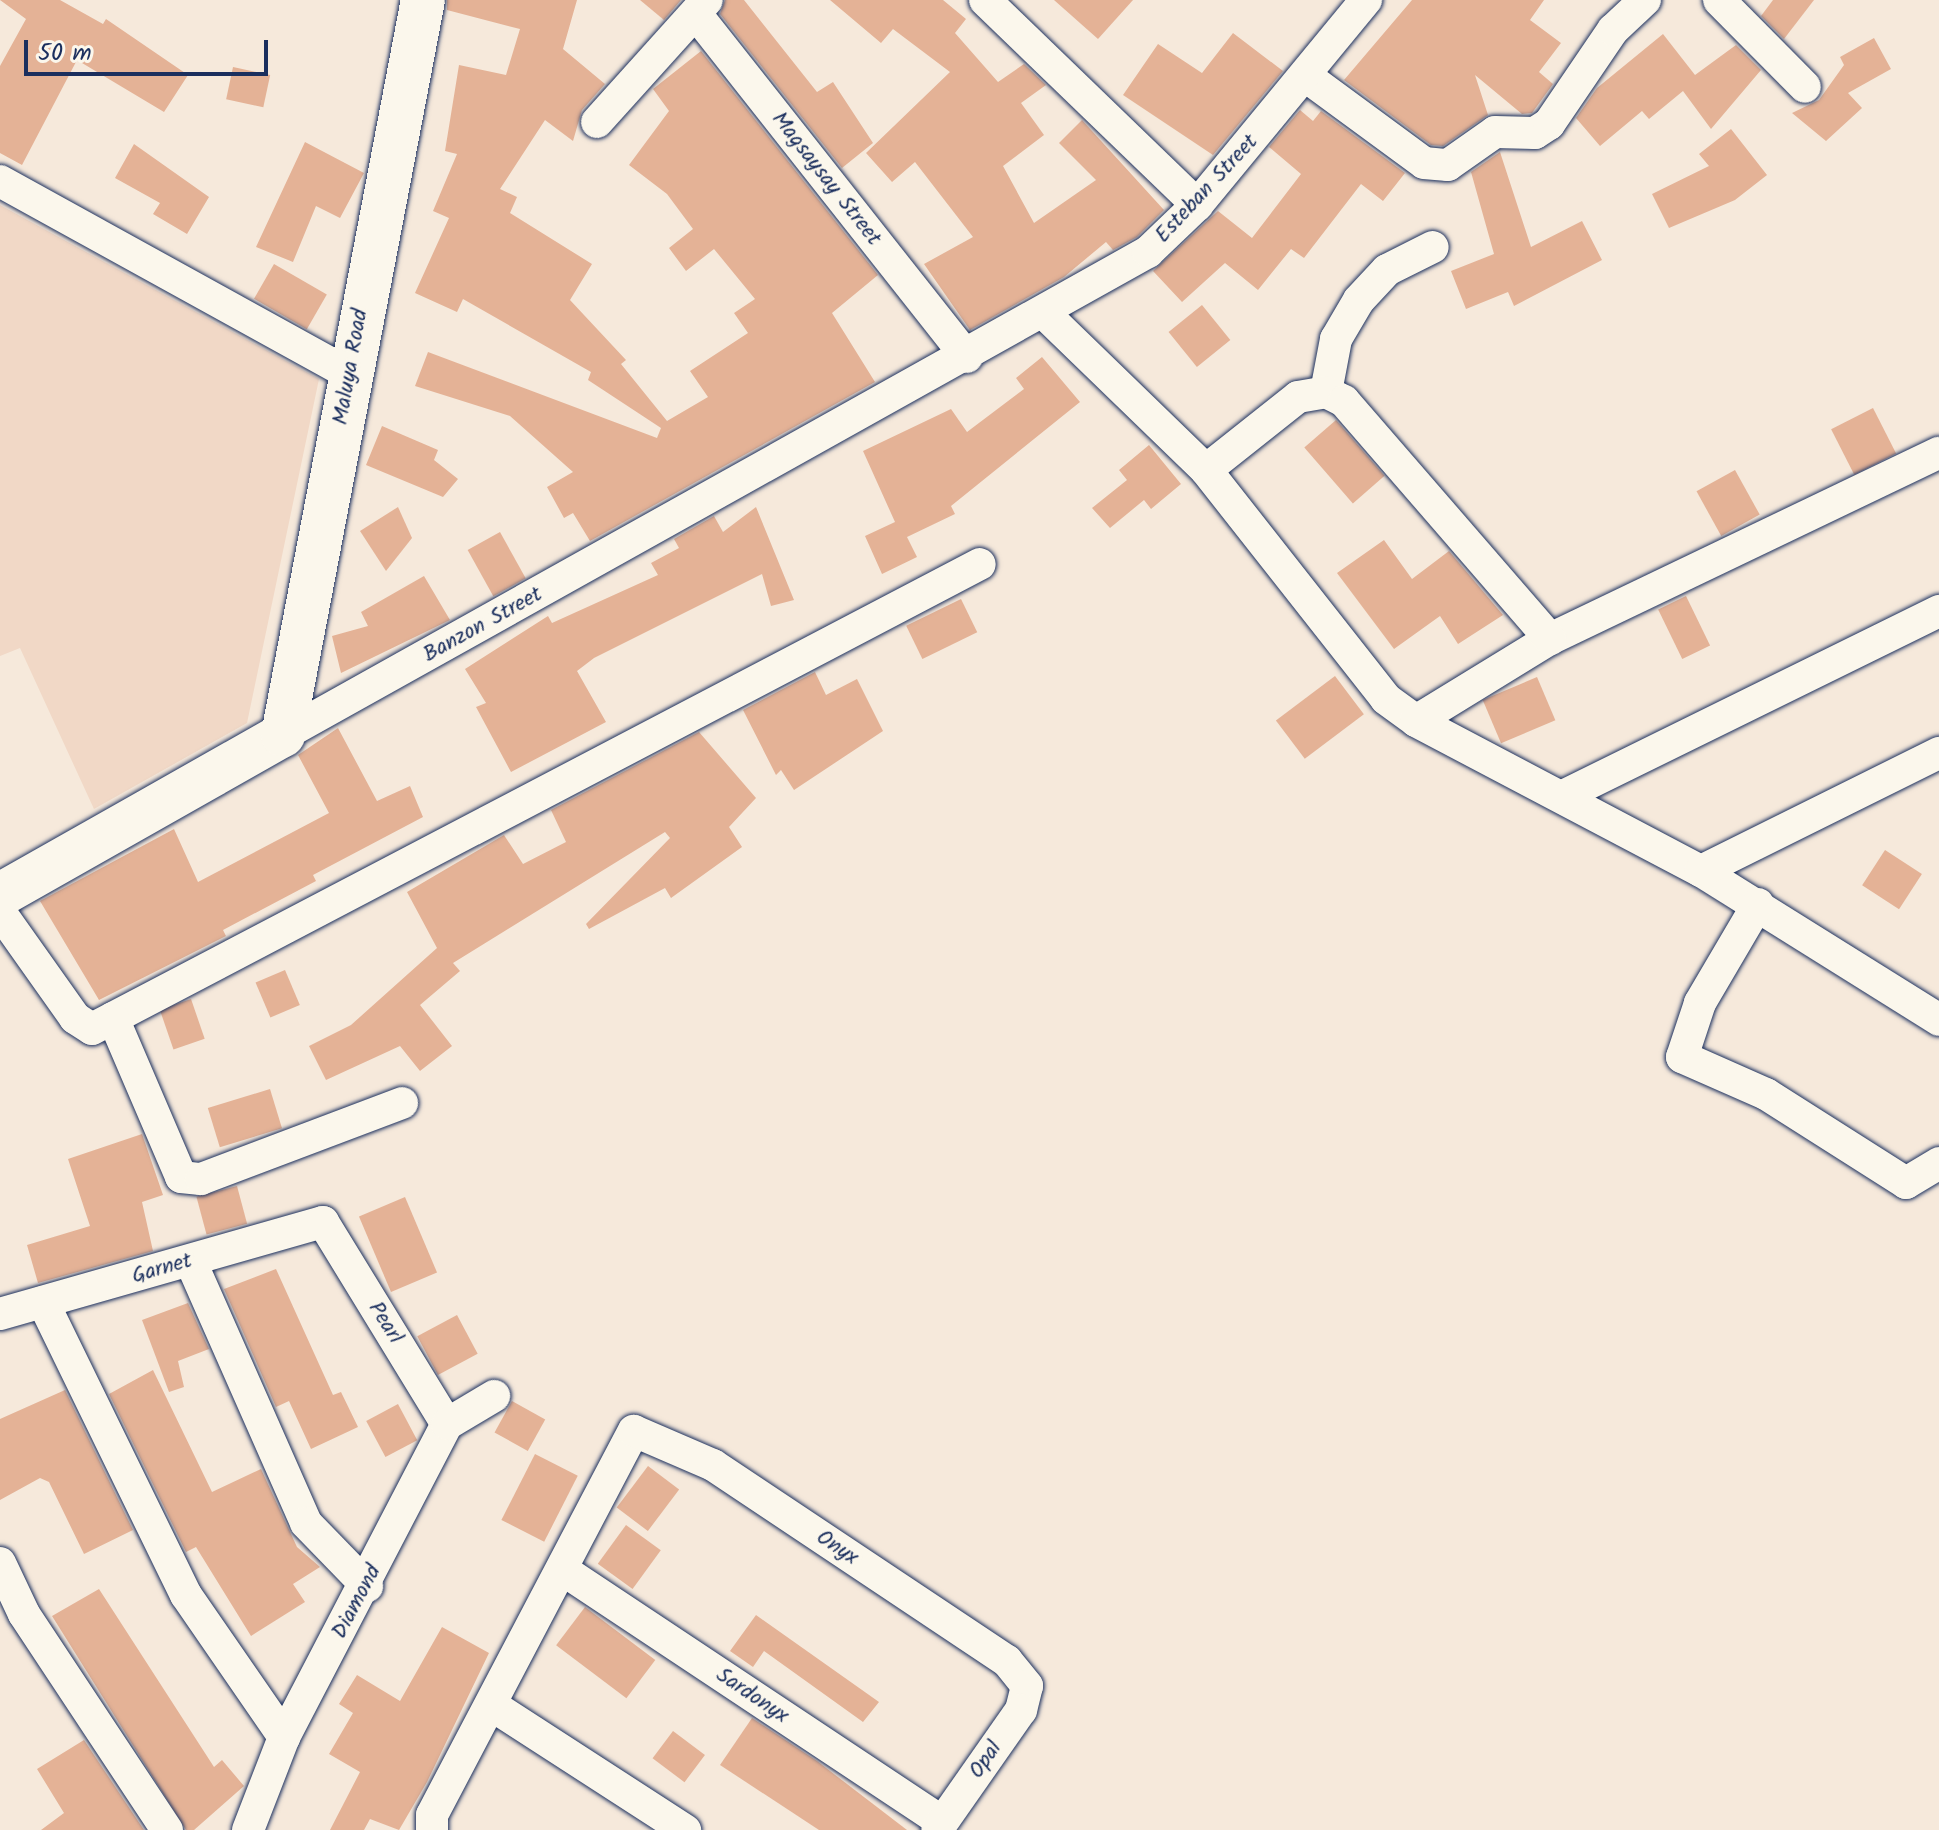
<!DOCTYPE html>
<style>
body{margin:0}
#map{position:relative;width:1939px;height:1830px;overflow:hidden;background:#f6e9db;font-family:Kalam,sans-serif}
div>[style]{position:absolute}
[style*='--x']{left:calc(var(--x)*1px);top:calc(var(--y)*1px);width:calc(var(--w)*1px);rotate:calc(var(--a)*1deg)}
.built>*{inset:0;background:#f1d8c6}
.building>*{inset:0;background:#e4b296;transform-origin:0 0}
.roads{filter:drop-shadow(0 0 2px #1b2f5e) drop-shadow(0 0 2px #1b2f5e)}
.street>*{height:32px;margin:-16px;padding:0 16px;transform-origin:16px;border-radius:16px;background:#fbf7ec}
.secondary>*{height:44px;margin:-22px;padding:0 22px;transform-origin:22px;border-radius:22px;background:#fbf7ec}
span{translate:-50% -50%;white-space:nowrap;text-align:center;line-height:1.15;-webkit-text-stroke:7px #fbf7ec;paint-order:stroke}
.street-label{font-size:22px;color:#1b2f5e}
.scale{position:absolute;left:24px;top:40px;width:244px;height:36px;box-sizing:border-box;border:4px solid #1b2f5e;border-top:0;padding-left:10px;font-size:24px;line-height:28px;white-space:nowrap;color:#1b2f5e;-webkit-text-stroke:6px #fbf7ec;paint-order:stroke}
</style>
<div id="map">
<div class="built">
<div style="clip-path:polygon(0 205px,319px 379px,247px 723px,94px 809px,20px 648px,0 656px)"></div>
</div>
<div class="building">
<div style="clip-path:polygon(0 0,60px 0,103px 24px,106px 19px,188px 75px,164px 112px,77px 60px,22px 165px,0 153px,0 66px,26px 19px)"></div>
<div style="clip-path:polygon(447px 0,577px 0,563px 49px,605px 84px,582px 110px,573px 141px,545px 120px,500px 189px,517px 197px,510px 213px,592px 264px,570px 300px,626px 360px,621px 364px,667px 421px,708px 397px,690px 371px,748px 333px,734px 313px,755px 299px,714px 249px,686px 271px,669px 248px,693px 229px,667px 194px,629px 165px,669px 111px,653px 89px,701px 51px,878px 275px,832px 313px,875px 382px,590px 541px,573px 513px,564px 518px,547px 487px,573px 472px,510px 416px,415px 386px,428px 352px,657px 438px,661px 428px,588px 380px,591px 372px,463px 299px,457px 312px,415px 293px,449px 218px,433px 211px,457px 154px,445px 151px,459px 65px,506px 75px,520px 29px,447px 10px)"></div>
<div style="clip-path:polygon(640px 0,681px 0,664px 20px)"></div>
<div style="clip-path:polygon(725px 0,744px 0,817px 92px,833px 82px,873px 143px,842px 168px,720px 14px)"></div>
<div style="clip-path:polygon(830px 0,943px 0,966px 19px,955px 33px,998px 82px,1024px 64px,1046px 85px,1021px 103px,1044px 135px,1003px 166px,1034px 223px,1096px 180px,1059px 143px,1082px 120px,1164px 210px,1137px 237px,1113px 250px,1106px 242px,1064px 277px,970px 330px,924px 264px,973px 237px,915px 162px,892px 182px,866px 153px,950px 72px,893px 29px,881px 43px)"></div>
<div style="clip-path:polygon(1054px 0,1133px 0,1098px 39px)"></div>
<div style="clip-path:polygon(1412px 0,1544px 0,1530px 20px,1561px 43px,1539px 72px,1553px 84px,1532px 113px,1522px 114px,1475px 75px,1488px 115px,1443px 146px,1431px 145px,1344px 80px)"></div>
<div style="clip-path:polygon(1773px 0,1814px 0,1784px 39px,1761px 16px)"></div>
<div style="clip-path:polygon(1233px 33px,1283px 71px,1213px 155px,1123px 95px,1158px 44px,1202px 73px)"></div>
<div style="clip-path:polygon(1663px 34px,1695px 75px,1736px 45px,1761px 70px,1711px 129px,1683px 91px,1649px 119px,1642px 111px,1600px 146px,1576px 118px,1597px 88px)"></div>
<div style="clip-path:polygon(1874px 38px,1891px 69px,1848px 93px,1862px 108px,1826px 141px,1792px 113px,1819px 100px,1844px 65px,1840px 57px)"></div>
<div style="left:233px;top:67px;width:38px;height:33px;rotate:12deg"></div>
<div style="clip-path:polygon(1300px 110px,1313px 121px,1321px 111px,1405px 173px,1383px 201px,1361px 184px,1304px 258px,1291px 249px,1258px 290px,1225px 263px,1182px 302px,1153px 271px,1218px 211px,1252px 238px,1301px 174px,1269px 147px)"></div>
<div style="clip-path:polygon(1731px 129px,1767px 175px,1735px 200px,1669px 228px,1652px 194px,1709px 166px,1699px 154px)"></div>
<div style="clip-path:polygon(305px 142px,364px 173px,340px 218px,316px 206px,293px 262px,256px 247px)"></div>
<div style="clip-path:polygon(134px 144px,209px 197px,187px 234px,153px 214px,160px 203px,115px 178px)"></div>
<div style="clip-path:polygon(1500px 152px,1531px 247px,1582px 221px,1602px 260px,1514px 306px,1508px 292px,1466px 309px,1451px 271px,1494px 254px,1471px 172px)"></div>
<div style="left:274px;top:264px;width:61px;height:40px;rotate:30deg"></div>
<div style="left:1202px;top:305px;width:45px;height:43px;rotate:51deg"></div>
<div style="clip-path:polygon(1042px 357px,1080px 402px,951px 506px,955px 514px,907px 537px,917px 557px,882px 574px,865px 536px,895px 522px,863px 451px,951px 409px,967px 432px,1024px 389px,1016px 378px)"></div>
<div style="left:1873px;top:408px;width:51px;height:47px;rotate:63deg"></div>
<div style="left:1336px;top:420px;width:74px;height:42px;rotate:49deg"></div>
<div style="clip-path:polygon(382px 426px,438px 450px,434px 460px,458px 479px,443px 497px,366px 465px)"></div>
<div style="clip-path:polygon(1149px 445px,1181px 484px,1151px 509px,1144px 500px,1110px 528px,1092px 508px,1127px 480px,1119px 470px)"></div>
<div style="left:1735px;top:470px;width:51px;height:44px;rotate:61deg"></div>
<div style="clip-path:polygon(398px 507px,412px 538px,386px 571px,360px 531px)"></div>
<div style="clip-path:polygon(756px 507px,794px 600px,771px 606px,762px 574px,594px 658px,577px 671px,606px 722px,511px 772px,476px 707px,486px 703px,465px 669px,548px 616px,552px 623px,658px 575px,651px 563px,679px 548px,674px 539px,714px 516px,723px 532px)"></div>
<div style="left:500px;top:532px;width:53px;height:37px;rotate:61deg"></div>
<div style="clip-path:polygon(1384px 540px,1412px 579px,1449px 551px,1503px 615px,1458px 644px,1440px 616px,1394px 649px,1337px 573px)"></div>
<div style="clip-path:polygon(424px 576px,450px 620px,341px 673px,332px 636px,368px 626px,361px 612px)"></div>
<div style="left:1686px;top:596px;width:55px;height:31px;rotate:64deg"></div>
<div style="left:961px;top:599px;width:37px;height:61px;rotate:64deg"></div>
<div style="clip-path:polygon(815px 672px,826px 695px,857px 679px,883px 731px,794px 790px,781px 770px,776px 775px,743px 710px)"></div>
<div style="left:1335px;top:676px;width:48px;height:74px;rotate:53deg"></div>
<div style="left:1537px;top:677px;width:47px;height:59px;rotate:67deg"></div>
<div style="clip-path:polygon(338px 728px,377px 801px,410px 786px,423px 817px,313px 875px,316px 881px,223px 930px,226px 936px,99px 1000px,40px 901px,174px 829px,198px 882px,329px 813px,298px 755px)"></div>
<div style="clip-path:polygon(699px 732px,756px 798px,729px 827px,742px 847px,671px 898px,665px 888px,589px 929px,586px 924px,670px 838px,665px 832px,453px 963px,460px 971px,420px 1005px,452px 1046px,420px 1071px,400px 1046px,326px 1080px,309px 1046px,351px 1025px,437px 948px,407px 892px,504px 835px,523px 864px,566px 842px,551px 810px)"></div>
<div style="left:1885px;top:850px;width:44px;height:42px;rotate:33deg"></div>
<div style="left:285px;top:970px;width:38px;height:32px;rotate:67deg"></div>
<div style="left:191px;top:999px;width:42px;height:33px;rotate:71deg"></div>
<div style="left:270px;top:1089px;width:41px;height:65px;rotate:73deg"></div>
<div style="clip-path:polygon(142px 1134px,163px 1195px,142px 1202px,153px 1251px,38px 1283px,27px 1245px,90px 1226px,68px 1159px)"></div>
<div style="left:237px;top:1186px;width:39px;height:42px;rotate:75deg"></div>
<div style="left:405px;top:1197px;width:82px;height:50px;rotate:67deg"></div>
<div style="clip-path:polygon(276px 1269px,333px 1395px,341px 1392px,358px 1427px,311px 1449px,289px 1401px,276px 1407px,224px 1289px)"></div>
<div style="clip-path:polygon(188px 1303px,209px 1349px,178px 1361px,184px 1387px,169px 1392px,142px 1320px)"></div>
<div style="left:457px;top:1315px;width:44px;height:45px;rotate:62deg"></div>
<div style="clip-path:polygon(153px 1370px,212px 1492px,261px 1469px,297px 1547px,320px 1567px,293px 1584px,305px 1602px,251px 1636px,196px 1547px,186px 1552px,109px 1394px)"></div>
<div style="clip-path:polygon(65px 1390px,133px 1530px,84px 1554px,49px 1482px,40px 1478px,0 1500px,0 1419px)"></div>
<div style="left:512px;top:1401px;width:38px;height:36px;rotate:29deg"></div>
<div style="left:398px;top:1404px;width:41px;height:36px;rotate:62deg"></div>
<div style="left:535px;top:1454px;width:48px;height:74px;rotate:27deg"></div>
<div style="left:648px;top:1466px;width:39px;height:52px;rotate:37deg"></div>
<div style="left:626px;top:1525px;width:43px;height:48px;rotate:36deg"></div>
<div style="clip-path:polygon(99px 1589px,214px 1767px,222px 1760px,244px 1786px,194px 1830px,186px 1830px,52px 1616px)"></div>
<div style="left:585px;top:1607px;width:88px;height:48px;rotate:37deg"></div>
<div style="clip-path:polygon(756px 1615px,879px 1702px,863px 1722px,764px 1651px,753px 1667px,730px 1651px)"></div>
<div style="clip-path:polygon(442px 1627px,489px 1653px,427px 1782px,399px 1830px,370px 1819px,364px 1830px,330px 1830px,360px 1772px,329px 1754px,353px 1713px,339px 1704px,357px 1675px,400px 1701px)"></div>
<div style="clip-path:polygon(752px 1718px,817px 1761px,907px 1830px,819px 1830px,720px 1765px)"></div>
<div style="left:673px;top:1731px;width:40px;height:34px;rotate:37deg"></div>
<div style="clip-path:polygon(84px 1740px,144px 1830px,41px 1830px,64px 1813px,37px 1769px)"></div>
</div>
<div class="roads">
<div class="street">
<div style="--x:985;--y:0;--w:295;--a:44"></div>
<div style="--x:1719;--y:0;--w:122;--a:45.3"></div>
<div style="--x:696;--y:14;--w:437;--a:51.7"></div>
<div style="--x:1307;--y:77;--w:145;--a:36.3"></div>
<div style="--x:1424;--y:163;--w:24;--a:5"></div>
<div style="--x:1448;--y:165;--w:57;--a:-35.1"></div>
<div style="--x:1495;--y:132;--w:40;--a:1.4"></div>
<div style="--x:1535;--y:133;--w:17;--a:-33"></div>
<div style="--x:1549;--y:124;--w:114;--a:-55.8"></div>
<div style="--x:1613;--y:30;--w:44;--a:-43.2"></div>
<div style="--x:597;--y:122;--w:164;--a:-48"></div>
<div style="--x:0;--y:181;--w:400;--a:28.9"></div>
<div style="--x:1045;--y:314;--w:224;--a:44.1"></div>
<div style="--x:1206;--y:470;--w:291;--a:51.8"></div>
<div style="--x:1386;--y:699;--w:37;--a:36"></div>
<div style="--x:1416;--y:721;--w:157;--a:-31.5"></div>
<div style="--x:1550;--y:639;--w:431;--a:-25.6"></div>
<div style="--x:1326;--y:392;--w:54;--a:-79.3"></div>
<div style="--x:1336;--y:339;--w:45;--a:-59.5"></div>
<div style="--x:1359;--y:300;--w:41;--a:-47"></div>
<div style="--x:1387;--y:270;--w:51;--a:-26.6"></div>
<div style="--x:1206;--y:470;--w:117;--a:-38.4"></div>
<div style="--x:1298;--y:397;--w:28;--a:-10"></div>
<div style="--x:1326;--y:392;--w:20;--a:27"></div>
<div style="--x:1344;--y:401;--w:315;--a:49.1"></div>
<div style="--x:1416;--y:721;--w:322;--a:27.8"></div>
<div style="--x:1701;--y:871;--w:281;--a:32"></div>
<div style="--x:283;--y:735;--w:991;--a:-29.18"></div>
<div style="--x:1148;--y:252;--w:68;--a:-43.8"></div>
<div style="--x:1197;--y:205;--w:266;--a:-50.5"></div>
<div style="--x:1567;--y:794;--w:415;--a:-26.2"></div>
<div style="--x:1701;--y:871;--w:266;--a:-26.4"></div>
<div style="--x:1758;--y:904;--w:115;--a:120.4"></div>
<div style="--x:1700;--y:1003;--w:57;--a:108.4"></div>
<div style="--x:1682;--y:1057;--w:92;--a:23.8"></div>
<div style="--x:1766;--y:1094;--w:166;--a:32.4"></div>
<div style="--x:1906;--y:1183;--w:39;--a:-31"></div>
<div style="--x:0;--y:912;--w:130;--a:54.7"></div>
<div style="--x:75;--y:1018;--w:20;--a:33"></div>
<div style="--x:92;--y:1029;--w:1002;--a:-27.64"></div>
<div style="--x:113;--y:1018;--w:173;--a:66.8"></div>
<div style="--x:181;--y:1177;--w:20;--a:6"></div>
<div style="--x:201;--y:1179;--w:215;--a:-20.7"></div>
<div style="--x:191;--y:1262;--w:285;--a:66.2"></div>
<div style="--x:306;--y:1523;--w:88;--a:45.9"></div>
<div style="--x:43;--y:1302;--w:326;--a:64"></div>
<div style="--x:186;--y:1595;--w:173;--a:55.4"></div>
<div style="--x:0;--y:1314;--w:336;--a:-15.9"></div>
<div style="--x:323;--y:1222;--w:237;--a:58.5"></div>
<div style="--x:0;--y:1563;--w:56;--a:64.8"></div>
<div style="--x:24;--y:1614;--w:259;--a:56.5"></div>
<div style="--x:563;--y:1570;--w:455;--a:33.6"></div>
<div style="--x:493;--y:1706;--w:229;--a:32.9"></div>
<div style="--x:248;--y:1830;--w:100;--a:-68.8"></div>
<div style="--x:284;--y:1737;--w:353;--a:-62.5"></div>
<div style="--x:447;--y:1424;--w:55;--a:-30.8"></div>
<div style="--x:432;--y:1830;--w:15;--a:-90"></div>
<div style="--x:432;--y:1815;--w:434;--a:-62.3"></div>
<div style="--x:634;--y:1431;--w:86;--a:23.3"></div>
<div style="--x:713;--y:1465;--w:353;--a:33.7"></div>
<div style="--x:1007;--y:1661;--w:32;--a:51"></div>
<div style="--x:1027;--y:1686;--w:25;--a:104"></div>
<div style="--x:1021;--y:1710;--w:146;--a:125"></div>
</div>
<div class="secondary">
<div style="--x:0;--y:895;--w:325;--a:-29.5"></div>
<div style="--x:283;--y:735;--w:748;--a:-79.22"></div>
</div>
</div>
<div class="street-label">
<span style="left:826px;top:179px;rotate:52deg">Magsaysay Street</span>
<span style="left:1207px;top:189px;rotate:-47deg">Esteban Street</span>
<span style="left:351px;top:367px;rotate:-80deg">Maluya Road</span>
<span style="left:483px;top:625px;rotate:-29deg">Banzon Street</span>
<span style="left:162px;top:1269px;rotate:-16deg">Garnet</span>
<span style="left:385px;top:1323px;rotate:58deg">Pearl</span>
<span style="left:837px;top:1548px;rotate:34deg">Onyx</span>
<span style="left:357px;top:1602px;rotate:-62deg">Diamond</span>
<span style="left:752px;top:1696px;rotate:34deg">Sardonyx</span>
<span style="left:986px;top:1760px;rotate:-55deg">Opal</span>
</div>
<div class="scale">50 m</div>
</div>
